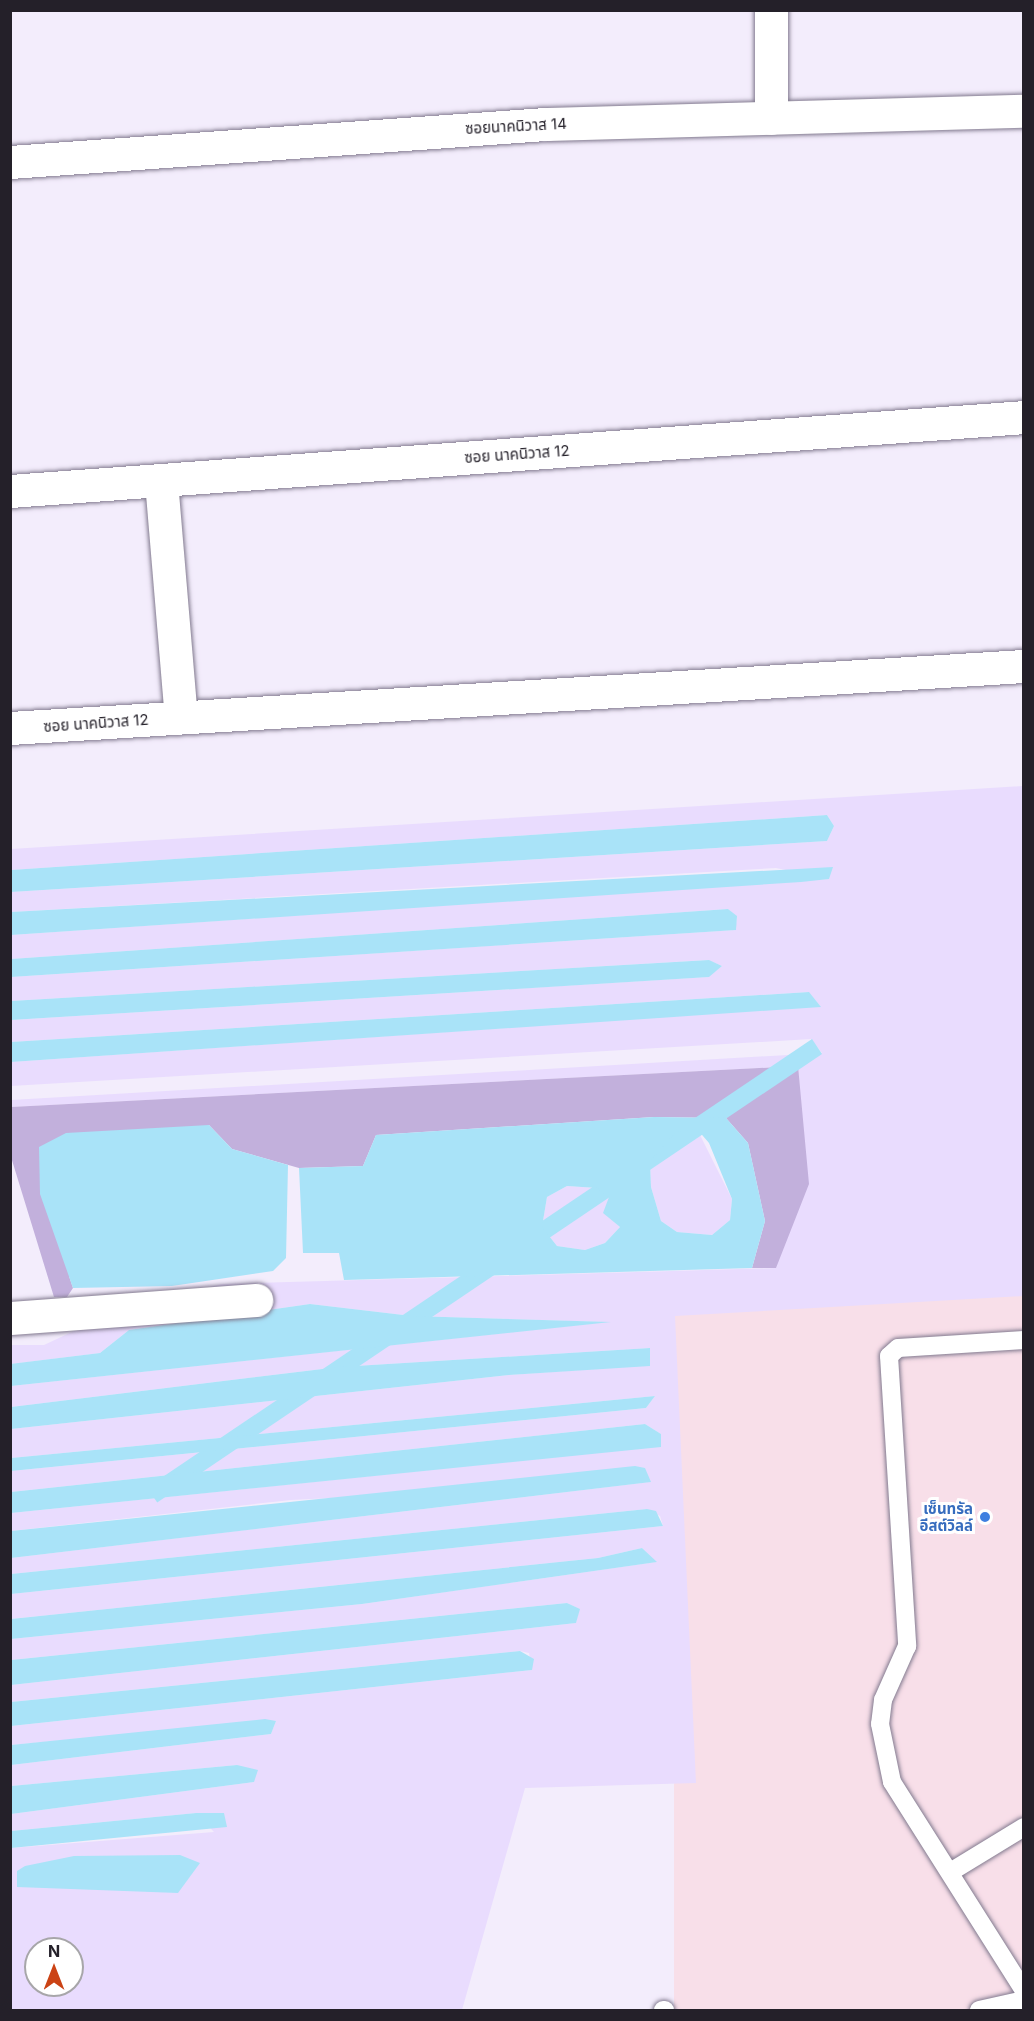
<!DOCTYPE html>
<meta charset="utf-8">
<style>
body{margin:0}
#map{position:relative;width:1034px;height:2021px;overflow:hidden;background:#f3edfc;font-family:Inter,"Noto Sans Thai",sans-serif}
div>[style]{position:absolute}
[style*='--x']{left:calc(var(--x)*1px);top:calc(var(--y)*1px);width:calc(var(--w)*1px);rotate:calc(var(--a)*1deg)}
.commercial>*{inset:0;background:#f8dfe9;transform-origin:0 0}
.green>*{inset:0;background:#e9dcfe}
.forest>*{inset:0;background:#c2b0dc}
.water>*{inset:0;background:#a9e3f8;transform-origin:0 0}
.roads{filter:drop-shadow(0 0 2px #827a8f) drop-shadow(0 0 2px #827a8f)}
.lane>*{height:18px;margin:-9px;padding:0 9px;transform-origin:9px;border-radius:9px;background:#fff}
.street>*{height:33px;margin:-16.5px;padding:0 16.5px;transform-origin:16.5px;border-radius:16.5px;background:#fff}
.dots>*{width:16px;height:16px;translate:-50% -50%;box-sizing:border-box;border:3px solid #fff;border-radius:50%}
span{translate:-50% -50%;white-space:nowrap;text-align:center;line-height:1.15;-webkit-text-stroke:6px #fff;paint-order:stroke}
.street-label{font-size:15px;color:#242029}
.shop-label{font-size:15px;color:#366cbe;font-weight:700}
.right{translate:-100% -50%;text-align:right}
.frame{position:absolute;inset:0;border:12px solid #242029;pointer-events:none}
.north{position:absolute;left:24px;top:1937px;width:60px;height:60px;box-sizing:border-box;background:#fff;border:2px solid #a7a6a9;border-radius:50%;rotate:0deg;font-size:16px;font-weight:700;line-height:24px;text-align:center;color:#242029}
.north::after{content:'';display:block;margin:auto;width:21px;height:27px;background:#cb4315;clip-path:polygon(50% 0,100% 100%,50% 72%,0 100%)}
</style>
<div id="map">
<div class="commercial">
<div style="left:1023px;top:1296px;width:714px;height:349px;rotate:90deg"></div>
</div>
<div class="green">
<div style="clip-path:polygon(evenodd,1023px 786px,1023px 1296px,675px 1316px,696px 1783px,525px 1788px,462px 2010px,11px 2010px,11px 1848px,214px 1832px,196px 1813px,11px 1831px,11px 1814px,254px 1782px,237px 1765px,11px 1786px,11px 1765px,271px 1734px,276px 1721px,11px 1745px,11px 1726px,532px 1670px,529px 1653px,520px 1651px,11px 1702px,11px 1685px,576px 1623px,579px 1609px,567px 1603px,11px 1660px,11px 1639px,362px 1604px,656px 1562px,642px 1548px,598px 1558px,11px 1619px,11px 1594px,663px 1526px,660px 1516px,647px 1509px,11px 1574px,11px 1558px,650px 1482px,291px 1500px,11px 1531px,11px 1513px,661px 1446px,661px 1434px,645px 1424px,11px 1492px,11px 1471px,646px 1408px,655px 1396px,11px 1458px,11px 1429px,509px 1375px,650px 1365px,650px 1348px,339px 1367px,11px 1407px,11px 1386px,605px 1322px,412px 1316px,310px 1304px,129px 1330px,100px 1353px,11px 1364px,11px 1345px,44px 1345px,123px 1308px,222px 1284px,776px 1268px,798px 1066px,11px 1107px,11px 1100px,822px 1053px,811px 1039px,11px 1086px,11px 1062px,820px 1006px,808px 992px,11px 1042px,11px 1020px,708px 977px,722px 966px,708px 960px,11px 1001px,11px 977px,735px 930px,737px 917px,728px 909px,11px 959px,11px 935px,828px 879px,776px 868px,11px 912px,11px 892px,827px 841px,834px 826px,827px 815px,11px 870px,11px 849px,1023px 786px,36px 1949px,72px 1949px,72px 1985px,36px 1985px,36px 1949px)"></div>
<div style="clip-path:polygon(697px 1129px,732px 1199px,730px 1220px,712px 1235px,677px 1232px,661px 1221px,651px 1187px,650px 1161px,676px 1132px)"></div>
<div style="clip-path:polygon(567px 1186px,597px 1188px,610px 1197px,604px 1213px,620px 1227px,605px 1243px,585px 1250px,557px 1246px,542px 1227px,547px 1197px)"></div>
</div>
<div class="forest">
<div style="clip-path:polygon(798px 1066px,809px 1184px,776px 1268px,752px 1268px,765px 1221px,748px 1143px,726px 1118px,654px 1117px,376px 1135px,363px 1166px,299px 1168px,232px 1149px,209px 1125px,69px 1276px,73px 1288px,67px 1297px,54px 1297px,11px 1157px,11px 1107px)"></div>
</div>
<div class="water">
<div style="clip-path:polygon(827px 815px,834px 826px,827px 841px,11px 892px,11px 870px)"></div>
<div style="clip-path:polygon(833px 867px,829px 879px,801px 882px,11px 935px,11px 912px)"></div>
<div style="clip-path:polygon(728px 909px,737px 916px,736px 930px,11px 977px,11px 959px)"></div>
<div style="clip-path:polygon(709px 960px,722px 966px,709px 977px,11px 1020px,11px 1001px)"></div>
<div style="clip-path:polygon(809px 992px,821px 1007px,11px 1062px,11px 1042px)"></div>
<div style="left:812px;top:1039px;width:18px;height:802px;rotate:56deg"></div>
<div style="clip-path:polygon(evenodd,654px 1117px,726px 1118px,748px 1143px,765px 1221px,752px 1268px,344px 1280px,339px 1253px,303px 1253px,299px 1168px,363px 1166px,376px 1135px,654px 1117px,697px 1129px,709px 1143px,732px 1199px,730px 1220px,712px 1235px,677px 1232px,661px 1221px,651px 1187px,650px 1161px,676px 1132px,697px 1129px,654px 1117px,567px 1186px,597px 1188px,609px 1197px,603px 1213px,620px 1227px,605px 1243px,585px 1250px,557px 1246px,542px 1227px,547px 1197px,567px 1186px)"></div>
<div style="clip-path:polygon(209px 1125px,232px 1149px,288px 1165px,286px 1258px,273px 1271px,172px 1286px,73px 1288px,40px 1194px,39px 1147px,66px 1133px)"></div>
<div style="clip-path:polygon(310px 1304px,412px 1316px,611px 1322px,11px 1386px,10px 1364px,100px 1353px,129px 1330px)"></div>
<div style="clip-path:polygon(650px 1348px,650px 1366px,509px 1375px,11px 1429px,11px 1407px,339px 1367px)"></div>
<div style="clip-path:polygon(655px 1396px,646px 1408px,11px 1471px,11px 1458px)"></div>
<div style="clip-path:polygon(645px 1424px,661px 1434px,661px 1447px,11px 1513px,11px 1492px)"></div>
<div style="clip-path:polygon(635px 1466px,645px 1468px,651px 1482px,11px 1558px,11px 1531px)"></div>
<div style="clip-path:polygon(647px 1509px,656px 1511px,663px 1526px,11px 1594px,11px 1574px)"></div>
<div style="clip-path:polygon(642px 1548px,657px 1562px,362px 1604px,11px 1639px,11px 1619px,598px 1558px)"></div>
<div style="clip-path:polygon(567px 1603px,580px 1609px,576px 1623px,11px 1685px,11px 1660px)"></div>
<div style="clip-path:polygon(520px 1651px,534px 1659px,532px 1670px,11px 1726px,11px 1702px)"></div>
<div style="clip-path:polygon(265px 1719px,276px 1721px,271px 1734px,11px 1765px,11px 1745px)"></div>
<div style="clip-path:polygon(237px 1765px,258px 1770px,254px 1782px,11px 1814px,11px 1786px)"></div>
<div style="clip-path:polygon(196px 1813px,224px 1813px,227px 1827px,11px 1848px,11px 1831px)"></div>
<div style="clip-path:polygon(180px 1855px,200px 1863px,178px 1893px,17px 1887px,17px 1871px,25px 1866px,74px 1856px)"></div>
</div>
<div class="roads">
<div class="lane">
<div style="--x:1024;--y:1340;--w:126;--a:176.4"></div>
<div style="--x:898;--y:1348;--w:12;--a:138"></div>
<div style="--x:889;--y:1356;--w:291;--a:86.4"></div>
<div style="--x:907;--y:1646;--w:59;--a:114"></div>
<div style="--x:883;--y:1700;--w:24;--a:97"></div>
<div style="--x:880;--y:1724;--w:59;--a:78.3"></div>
<div style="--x:892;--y:1782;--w:247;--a:57.7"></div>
<div style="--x:952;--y:1871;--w:84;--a:-31.4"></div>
<div style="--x:663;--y:2010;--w:2;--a:0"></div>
<div style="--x:979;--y:2010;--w:46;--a:-12.5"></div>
</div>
<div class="street">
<div style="--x:771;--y:10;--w:108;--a:90"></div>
<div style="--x:10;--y:162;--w:537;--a:-4.06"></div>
<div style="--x:546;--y:124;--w:478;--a:-1.6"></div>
<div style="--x:161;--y:481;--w:237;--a:85.2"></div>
<div style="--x:10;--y:491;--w:1017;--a:-4.17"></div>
<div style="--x:10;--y:728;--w:1016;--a:-3.5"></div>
<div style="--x:10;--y:1318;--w:247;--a:-4.2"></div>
</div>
</div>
<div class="dots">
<div style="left:985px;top:1517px;background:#3f7fe0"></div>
</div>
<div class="street-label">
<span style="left:516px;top:126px;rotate:-3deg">ซอยนาคนิวาส 14</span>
<span style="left:517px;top:454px;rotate:-4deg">ซอย นาคนิวาส 12</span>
<span style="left:96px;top:723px;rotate:-4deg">ซอย นาคนิวาส 12</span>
</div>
<div class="shop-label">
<span class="right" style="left:973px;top:1517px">เซ็นทรัล<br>อีสต์วิลล์</span>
</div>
<div class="frame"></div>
<div class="north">N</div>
</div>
